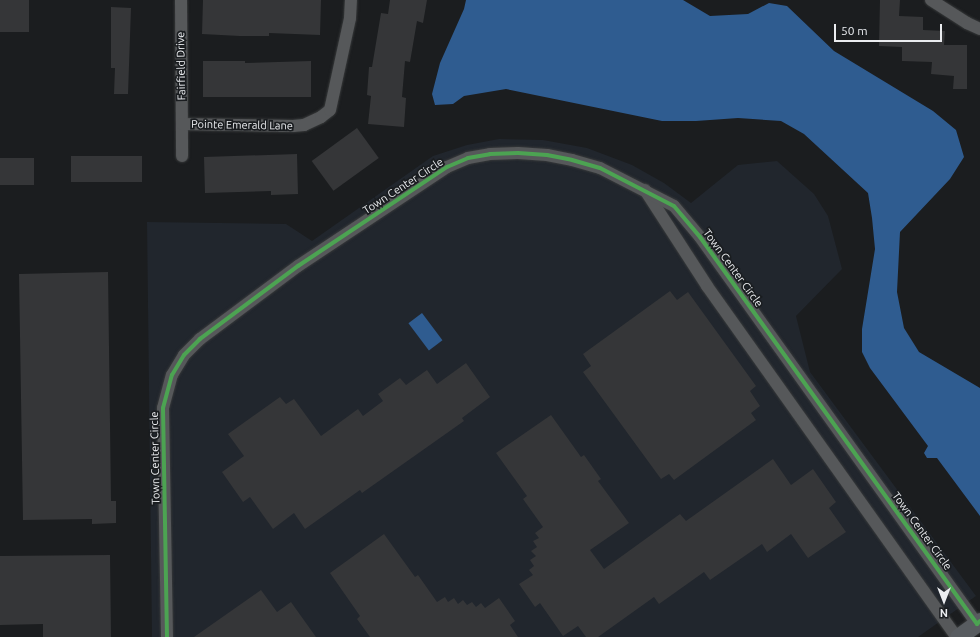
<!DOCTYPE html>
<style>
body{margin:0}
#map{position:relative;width:980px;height:637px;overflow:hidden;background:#1b1d1f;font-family:Ubuntu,sans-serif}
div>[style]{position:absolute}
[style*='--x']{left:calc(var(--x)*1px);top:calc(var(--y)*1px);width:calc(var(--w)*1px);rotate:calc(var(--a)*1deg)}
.built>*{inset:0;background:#21262d}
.water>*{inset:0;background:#2f5c90;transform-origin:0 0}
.building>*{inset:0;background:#353638;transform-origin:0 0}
.roads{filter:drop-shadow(0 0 1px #37393a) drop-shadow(0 0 1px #37393a)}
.minor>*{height:12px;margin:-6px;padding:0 6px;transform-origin:6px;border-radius:6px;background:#56585a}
.secondary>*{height:17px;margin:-8.5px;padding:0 8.5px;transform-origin:8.5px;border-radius:8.5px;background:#585c60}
.cycleway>*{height:4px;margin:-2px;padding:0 2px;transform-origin:2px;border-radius:2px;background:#4ca352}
span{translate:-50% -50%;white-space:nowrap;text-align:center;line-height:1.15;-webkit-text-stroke:3.5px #1a1d20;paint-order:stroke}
.street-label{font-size:11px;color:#ebedf0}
.north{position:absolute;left:924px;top:581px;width:40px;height:40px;-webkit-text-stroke:3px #1a1d20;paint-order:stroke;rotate:180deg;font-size:11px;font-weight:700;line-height:16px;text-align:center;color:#ebedf0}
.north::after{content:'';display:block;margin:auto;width:14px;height:18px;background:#ebedf0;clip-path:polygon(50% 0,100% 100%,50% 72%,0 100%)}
.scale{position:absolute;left:834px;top:24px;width:108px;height:18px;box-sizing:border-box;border:2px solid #ebedf0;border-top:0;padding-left:5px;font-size:12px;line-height:14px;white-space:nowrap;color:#ebedf0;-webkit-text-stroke:3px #1a1d20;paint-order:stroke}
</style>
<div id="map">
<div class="built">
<div style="clip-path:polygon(499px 139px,543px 140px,587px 148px,632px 165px,664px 183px,691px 203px,738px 165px,777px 161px,814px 194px,828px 216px,842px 269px,796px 316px,810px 372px,976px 596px,918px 637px,152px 637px,147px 222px,286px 224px,312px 241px,433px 156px,467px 145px)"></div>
</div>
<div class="water">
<div style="clip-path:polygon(466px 0,683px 0,710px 16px,748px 14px,769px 3px,787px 6px,834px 51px,933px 111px,956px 130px,964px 157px,950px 179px,900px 232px,897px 292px,904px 328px,919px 352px,980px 388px,980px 516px,937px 458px,927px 458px,924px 453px,928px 446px,870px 368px,862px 352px,862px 329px,875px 249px,872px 218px,868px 193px,804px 134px,781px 121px,738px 118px,696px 121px,662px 121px,506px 89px,464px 96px,453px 104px,435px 105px,432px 94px,440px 63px,464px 9px)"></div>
<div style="left:422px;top:313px;width:34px;height:17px;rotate:53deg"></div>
</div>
<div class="building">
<div style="left:0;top:0;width:29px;height:32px"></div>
<div style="clip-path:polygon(203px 0,321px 0,320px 35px,269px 33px,269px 36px,240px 36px,202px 34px)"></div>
<div style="clip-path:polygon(390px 0,427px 0,423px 23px,417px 21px,410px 62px,405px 61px,402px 97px,406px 98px,404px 127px,368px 124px,371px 96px,367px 95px,369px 67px,372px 67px,381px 13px,388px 14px)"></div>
<div style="clip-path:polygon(880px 0,900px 0,899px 16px,923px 17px,923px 30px,945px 31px,944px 45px,967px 45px,967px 89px,953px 89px,954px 76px,931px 74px,932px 62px,902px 61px,902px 47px,879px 46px)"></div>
<div style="clip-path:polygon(111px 7px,131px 8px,128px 94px,114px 94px,115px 68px,111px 68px)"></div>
<div style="clip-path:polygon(203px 61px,245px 61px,245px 63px,311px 61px,311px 97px,203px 97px)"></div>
<div style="left:357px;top:128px;width:37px;height:56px;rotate:54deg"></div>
<div style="clip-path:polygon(297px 154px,298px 194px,271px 195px,271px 191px,205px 193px,204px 157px)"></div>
<div style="left:71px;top:156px;width:71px;height:26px"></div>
<div style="left:0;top:158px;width:34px;height:27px"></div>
<div style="clip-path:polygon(108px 272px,111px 501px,116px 501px,116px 523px,92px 524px,92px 519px,23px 520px,19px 274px)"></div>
<div style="clip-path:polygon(670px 291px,677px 300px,688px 292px,756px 386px,750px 391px,760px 406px,751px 413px,756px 420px,674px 480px,669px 474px,661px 479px,583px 372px,591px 366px,583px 354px)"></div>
<div style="clip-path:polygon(466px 363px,490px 397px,462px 418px,464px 421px,362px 493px,360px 490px,305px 529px,294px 513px,273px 529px,250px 497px,243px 502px,222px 472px,244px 456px,228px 434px,280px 397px,286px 404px,294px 399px,321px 436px,358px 409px,363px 416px,383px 401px,378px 394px,400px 378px,406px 385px,427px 370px,437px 384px)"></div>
<div style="clip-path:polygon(551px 415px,581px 457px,584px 455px,601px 479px,598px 481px,629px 523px,590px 550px,604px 569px,680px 514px,686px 521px,773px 459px,791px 485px,813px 469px,836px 502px,829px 508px,846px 532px,808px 558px,791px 534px,767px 552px,762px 544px,710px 580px,704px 572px,659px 604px,654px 597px,598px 637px,586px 637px,578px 626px,563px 636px,540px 603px,535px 607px,519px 584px,533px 575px,529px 570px,534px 566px,530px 560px,536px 556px,531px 551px,537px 547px,533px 541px,539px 538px,535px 533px,543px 527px,523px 499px,527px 496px,496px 453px)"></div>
<div style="clip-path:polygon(384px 534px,415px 577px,418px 575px,437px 602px,445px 597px,448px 602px,454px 598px,458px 604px,463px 600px,467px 605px,472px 602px,476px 607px,481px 603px,485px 608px,499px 598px,515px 621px,510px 625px,518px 637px,370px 637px,357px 619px,360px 616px,330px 573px)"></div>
<div style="clip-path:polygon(110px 555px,111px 637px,43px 637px,43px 624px,0 625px,0 556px)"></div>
<div style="clip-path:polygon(261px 590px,277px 612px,291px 602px,316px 637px,194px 637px)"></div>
</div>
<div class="roads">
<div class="minor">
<div style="--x:181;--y:0;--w:156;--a:89.6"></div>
<div style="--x:931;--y:0;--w:43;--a:32.6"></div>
<div style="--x:967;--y:23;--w:14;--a:25"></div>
<div style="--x:182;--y:124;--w:111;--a:1"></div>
<div style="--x:293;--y:126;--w:11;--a:-5"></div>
<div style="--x:304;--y:125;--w:19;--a:-25"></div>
<div style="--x:321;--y:117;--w:11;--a:-38"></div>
<div style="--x:330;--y:110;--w:94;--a:-77.7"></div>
<div style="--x:350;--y:18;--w:18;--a:-87"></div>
<div style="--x:645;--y:190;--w:114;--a:57.1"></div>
<div style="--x:707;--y:286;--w:430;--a:54.6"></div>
<div style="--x:167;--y:637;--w:229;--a:-91"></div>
<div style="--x:163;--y:408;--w:34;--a:-75"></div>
<div style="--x:172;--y:375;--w:23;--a:-59"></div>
<div style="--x:184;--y:355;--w:23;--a:-45"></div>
<div style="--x:200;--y:339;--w:122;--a:-36.7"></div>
<div style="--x:298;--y:266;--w:179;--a:-33.6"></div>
<div style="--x:447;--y:167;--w:23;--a:-23"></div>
<div style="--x:468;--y:158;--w:22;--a:-10"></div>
<div style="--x:490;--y:154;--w:28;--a:-2"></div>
<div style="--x:518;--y:153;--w:29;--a:4"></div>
<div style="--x:547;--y:155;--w:25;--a:11"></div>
<div style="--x:572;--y:160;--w:29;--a:16"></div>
<div style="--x:600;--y:168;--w:83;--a:27.2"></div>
<div style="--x:674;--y:206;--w:40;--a:50"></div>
<div style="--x:700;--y:237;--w:476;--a:54.4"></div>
</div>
<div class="secondary">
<div style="--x:958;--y:637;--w:27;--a:-36"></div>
</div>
</div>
<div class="cycleway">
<div style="--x:167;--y:637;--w:229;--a:-91"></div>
<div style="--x:163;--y:408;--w:34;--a:-75"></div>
<div style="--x:172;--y:375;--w:23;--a:-59"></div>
<div style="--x:184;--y:355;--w:23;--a:-45"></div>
<div style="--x:200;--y:339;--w:122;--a:-36.7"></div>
<div style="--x:298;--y:266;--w:179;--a:-33.6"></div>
<div style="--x:447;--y:167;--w:23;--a:-23"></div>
<div style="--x:468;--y:158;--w:22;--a:-10"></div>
<div style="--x:490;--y:154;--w:28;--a:-2"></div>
<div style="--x:518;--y:153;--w:29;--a:4"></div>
<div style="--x:547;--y:155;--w:25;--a:11"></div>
<div style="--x:572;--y:160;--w:29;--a:16"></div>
<div style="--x:600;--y:168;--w:83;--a:27.2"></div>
<div style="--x:674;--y:206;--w:40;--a:50"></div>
<div style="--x:700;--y:237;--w:476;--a:54.4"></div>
<div style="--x:977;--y:624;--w:4;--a:-45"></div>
</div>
<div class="street-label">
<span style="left:181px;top:66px;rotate:-91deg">Fairfield Drive</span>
<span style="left:242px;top:125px;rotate:1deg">Pointe Emerald Lane</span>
<span style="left:403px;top:186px;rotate:-33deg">Town Center Circle</span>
<span style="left:733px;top:268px;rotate:54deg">Town Center Circle</span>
<span style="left:155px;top:458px;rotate:-91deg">Town Center Circle</span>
<span style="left:922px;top:531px;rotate:54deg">Town Center Circle</span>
</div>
<div class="north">N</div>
<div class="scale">50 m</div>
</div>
